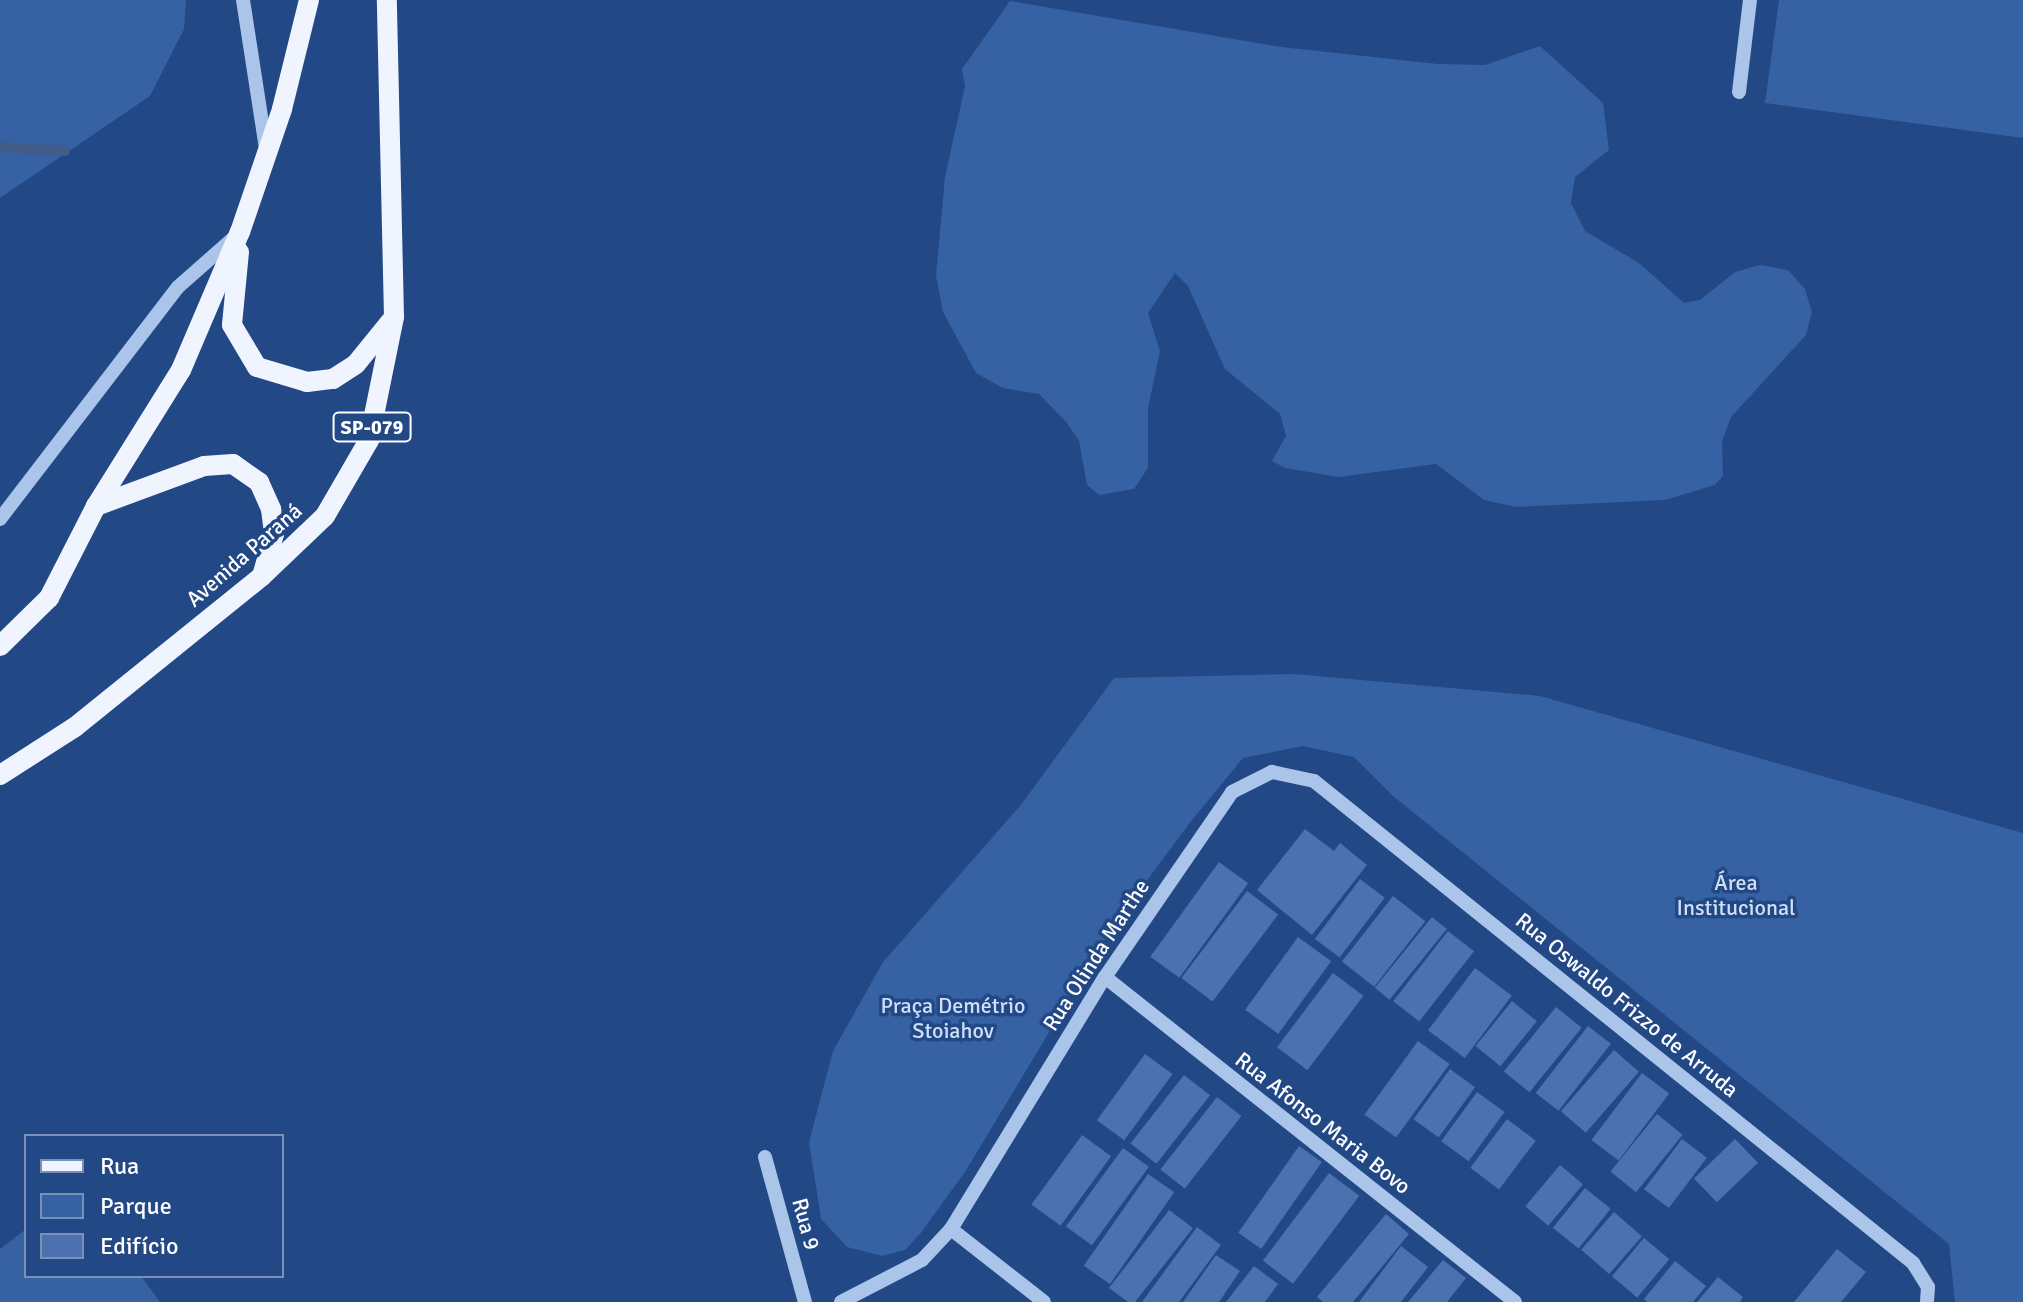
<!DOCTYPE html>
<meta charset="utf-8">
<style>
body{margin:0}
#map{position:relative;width:2023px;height:1302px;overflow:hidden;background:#224886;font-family:Signika,sans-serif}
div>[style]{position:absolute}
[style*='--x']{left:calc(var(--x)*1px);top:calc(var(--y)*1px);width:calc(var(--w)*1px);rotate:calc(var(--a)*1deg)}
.green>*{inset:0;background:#3661a3}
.stream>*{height:10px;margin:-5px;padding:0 5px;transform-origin:5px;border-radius:5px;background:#415c89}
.building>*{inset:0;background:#4b71ae;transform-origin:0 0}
.minor>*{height:14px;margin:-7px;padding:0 7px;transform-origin:7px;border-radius:7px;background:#abc4e9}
.major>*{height:20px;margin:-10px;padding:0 10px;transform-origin:10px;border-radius:10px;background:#eff4fe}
span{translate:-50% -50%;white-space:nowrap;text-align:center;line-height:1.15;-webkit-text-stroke:7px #224886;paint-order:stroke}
.shield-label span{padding:2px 6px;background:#224886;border:2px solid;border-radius:6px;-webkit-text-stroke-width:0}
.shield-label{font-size:20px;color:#fff;font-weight:700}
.street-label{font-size:22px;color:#fff}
.park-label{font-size:22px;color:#cfdff7}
.legend{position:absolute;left:24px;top:1134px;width:260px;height:144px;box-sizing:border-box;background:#224886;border:2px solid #7a91b6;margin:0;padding:10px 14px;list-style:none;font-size:24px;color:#fff}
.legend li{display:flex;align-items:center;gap:16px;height:40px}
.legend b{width:40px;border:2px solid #7a91b6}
</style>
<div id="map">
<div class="green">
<div style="clip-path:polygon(0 0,186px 0,184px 29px,150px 96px,0 198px)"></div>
<div style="clip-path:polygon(1779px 0,2023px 0,2023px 138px,1765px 103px)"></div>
<div style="clip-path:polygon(1010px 1px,1281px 47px,1438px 64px,1485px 65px,1540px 46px,1603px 103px,1609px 150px,1575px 177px,1571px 203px,1585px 231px,1639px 263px,1684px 303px,1700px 300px,1735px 272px,1760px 265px,1788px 270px,1805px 289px,1812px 312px,1806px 335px,1731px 417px,1722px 441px,1723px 476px,1715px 485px,1665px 500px,1516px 507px,1484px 500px,1436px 464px,1339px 477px,1285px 468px,1272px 461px,1286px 436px,1280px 414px,1225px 369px,1188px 286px,1175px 273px,1148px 313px,1160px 351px,1148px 408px,1148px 468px,1134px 489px,1099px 495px,1087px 485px,1079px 441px,1067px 423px,1039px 394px,1003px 388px,976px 373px,943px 312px,936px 276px,945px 177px,965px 86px,962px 69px)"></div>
<div style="clip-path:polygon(1295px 674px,1540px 696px,2023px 833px,2023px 1302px,1955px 1302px,1949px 1244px,1393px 796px,1354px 757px,1303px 746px,1243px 758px,1192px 820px,1113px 926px,965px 1172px,920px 1234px,905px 1250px,882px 1256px,847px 1247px,821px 1219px,809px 1142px,833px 1051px,883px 962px,1020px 806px,1114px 678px)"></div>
<div style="clip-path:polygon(26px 1229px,26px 1276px,141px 1276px,160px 1302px,0 1302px,0 1249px)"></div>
</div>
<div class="stream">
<div style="--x:0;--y:147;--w:65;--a:3.5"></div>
</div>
<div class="building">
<div style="clip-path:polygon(1305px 829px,1334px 851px,1340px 843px,1367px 865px,1312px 935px,1257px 890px)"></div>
<div style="left:1219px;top:862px;width:36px;height:117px;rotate:36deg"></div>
<div style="left:1360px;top:879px;width:31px;height:75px;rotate:37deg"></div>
<div style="left:1247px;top:891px;width:39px;height:109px;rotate:37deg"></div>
<div style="left:1393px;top:896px;width:41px;height:83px;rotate:38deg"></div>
<div style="left:1432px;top:917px;width:19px;height:91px;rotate:39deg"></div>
<div style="left:1448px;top:931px;width:33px;height:89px;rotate:38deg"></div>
<div style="left:1298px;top:937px;width:41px;height:90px;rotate:36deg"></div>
<div style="left:1475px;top:968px;width:46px;height:78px;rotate:37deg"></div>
<div style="left:1333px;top:973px;width:38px;height:93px;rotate:37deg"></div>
<div style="left:1512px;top:1001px;width:32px;height:58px;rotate:39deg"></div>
<div style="left:1556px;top:1007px;width:33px;height:83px;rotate:39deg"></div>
<div style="left:1588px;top:1026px;width:29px;height:85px;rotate:38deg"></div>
<div style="left:1418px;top:1041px;width:39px;height:91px;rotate:36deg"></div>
<div style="left:1614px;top:1050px;width:33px;height:81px;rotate:41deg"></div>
<div style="left:1145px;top:1054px;width:34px;height:82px;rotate:36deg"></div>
<div style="left:1450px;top:1069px;width:31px;height:62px;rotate:36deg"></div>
<div style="left:1642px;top:1073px;width:34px;height:84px;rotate:37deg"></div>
<div style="left:1184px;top:1075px;width:33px;height:87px;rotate:38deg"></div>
<div style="left:1477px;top:1092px;width:34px;height:61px;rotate:36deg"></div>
<div style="left:1217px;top:1097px;width:31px;height:92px;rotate:38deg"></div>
<div style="left:1657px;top:1114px;width:33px;height:74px;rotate:39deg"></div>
<div style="left:1507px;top:1119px;width:36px;height:61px;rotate:37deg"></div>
<div style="left:1082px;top:1135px;width:36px;height:86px;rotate:36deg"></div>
<div style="left:1682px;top:1139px;width:31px;height:63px;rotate:37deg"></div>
<div style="left:1735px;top:1139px;width:33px;height:57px;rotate:46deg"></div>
<div style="left:1299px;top:1146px;width:28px;height:106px;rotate:35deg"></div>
<div style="left:1123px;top:1148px;width:32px;height:97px;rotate:36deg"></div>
<div style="left:1560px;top:1165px;width:30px;height:54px;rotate:40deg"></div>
<div style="left:1329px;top:1173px;width:38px;height:110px;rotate:37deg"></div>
<div style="left:1148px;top:1174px;width:32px;height:112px;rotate:35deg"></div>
<div style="left:1585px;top:1188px;width:33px;height:51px;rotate:39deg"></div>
<div style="clip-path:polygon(1169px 1210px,1193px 1228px,1135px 1302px,1128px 1302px,1109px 1288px)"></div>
<div style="left:1614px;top:1212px;width:37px;height:50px;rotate:41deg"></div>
<div style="clip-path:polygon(1386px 1214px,1409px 1234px,1353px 1302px,1323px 1302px,1317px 1297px)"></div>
<div style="clip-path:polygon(1197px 1227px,1221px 1245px,1179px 1302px,1142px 1302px)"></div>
<div style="left:1644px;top:1238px;width:33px;height:50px;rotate:40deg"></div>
<div style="clip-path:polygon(1401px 1246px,1428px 1267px,1401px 1302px,1359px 1302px)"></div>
<div style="clip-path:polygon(1837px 1249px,1866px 1272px,1841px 1302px,1794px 1302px)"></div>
<div style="clip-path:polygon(1216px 1255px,1240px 1271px,1219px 1302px,1183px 1302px)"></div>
<div style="clip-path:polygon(1443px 1260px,1466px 1278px,1447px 1302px,1408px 1302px)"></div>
<div style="clip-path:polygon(1675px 1261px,1706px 1286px,1693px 1302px,1647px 1302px,1644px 1299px)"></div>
<div style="clip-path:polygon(1254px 1266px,1278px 1284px,1265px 1302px,1226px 1302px)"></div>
<div style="clip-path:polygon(1718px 1277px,1743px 1297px,1740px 1302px,1697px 1302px)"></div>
</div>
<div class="minor">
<div style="--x:243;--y:0;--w:150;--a:81.2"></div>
<div style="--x:1739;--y:92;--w:93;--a:-83.2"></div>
<div style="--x:0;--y:519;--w:292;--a:-52.5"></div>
<div style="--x:178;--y:287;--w:79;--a:-41.4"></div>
<div style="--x:1105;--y:977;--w:523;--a:38.4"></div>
<div style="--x:765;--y:1157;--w:150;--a:74.6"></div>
<div style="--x:951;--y:1229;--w:118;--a:38.1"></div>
<div style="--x:841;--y:1302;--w:91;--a:-27.4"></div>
<div style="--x:922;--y:1260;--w:42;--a:-46.9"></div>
<div style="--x:951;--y:1229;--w:295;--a:-58.6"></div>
<div style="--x:1105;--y:977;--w:224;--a:-55.5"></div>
<div style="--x:1232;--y:792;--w:45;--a:-26.6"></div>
<div style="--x:1272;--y:772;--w:43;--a:12.1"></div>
<div style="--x:1314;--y:781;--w:769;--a:38.82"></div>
<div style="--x:1913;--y:1263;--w:28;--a:58"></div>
<div style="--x:1928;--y:1287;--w:15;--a:94"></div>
</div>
<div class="major">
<div style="--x:239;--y:252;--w:73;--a:95.5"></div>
<div style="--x:232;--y:325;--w:49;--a:59.2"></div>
<div style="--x:257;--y:367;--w:52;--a:16.7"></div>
<div style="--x:307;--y:382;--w:26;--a:-7"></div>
<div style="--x:333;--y:379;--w:27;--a:-33"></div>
<div style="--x:356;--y:364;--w:55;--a:-50.9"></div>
<div style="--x:96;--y:506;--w:115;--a:-20.3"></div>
<div style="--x:204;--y:466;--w:29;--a:-4"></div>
<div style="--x:233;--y:464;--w:32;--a:35"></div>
<div style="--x:259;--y:482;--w:30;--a:66"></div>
<div style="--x:271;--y:509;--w:25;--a:83"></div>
<div style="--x:274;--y:534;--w:41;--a:105.8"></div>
<div style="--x:0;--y:646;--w:69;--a:-44.4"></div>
<div style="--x:49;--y:598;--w:103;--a:-62.9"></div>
<div style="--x:96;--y:506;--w:160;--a:-58"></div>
<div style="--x:181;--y:370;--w:150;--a:-66.9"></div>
<div style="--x:240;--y:232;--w:130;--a:-71.1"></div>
<div style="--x:282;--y:109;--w:112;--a:-76.1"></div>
<div style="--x:0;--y:775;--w:89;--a:-32.6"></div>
<div style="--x:75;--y:727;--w:239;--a:-38.9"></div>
<div style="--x:261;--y:577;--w:88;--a:-43.6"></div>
<div style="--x:325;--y:516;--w:88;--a:-59.9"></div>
<div style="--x:369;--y:440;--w:126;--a:-78.5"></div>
<div style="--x:394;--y:317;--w:317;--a:-91.3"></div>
</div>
<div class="shield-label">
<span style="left:372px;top:427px">SP-079</span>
</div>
<div class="street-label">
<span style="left:244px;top:555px;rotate:-41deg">Avenida Paraná</span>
<span style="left:1096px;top:955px;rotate:-57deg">Rua Olinda Marthe</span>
<span style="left:1627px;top:1005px;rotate:39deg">Rua Oswaldo Frizzo de Arruda</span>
<span style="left:1323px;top:1123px;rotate:38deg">Rua Afonso Maria Bovo</span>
<span style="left:806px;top:1224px;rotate:75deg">Rua 9</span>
</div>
<div class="park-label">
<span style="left:1736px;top:895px">Área<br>Institucional</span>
<span style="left:953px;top:1018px">Praça Demétrio<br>Stoiahov</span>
</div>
<ul class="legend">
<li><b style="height:10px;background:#eff4fe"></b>Rua</li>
<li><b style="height:22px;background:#3661a3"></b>Parque</li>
<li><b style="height:22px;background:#4b71ae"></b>Edifício</li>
</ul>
</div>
